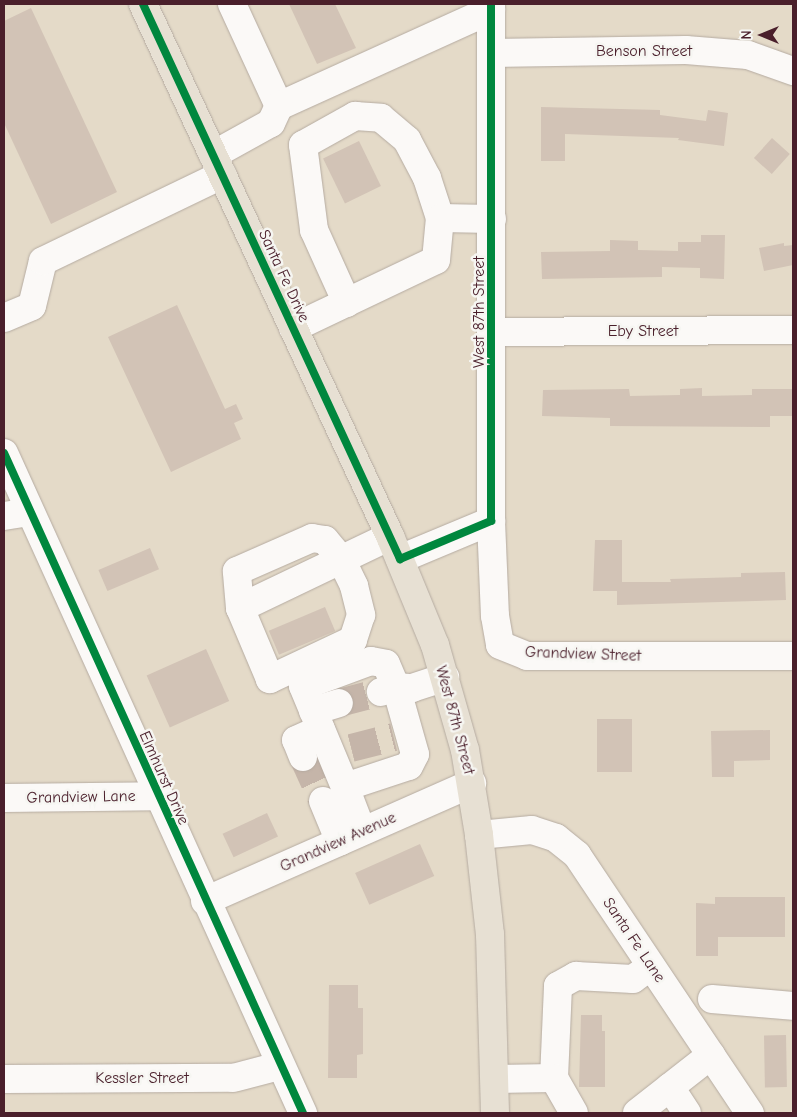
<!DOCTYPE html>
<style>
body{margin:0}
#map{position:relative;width:797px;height:1117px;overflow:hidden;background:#e4dac8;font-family:"Comic Neue",sans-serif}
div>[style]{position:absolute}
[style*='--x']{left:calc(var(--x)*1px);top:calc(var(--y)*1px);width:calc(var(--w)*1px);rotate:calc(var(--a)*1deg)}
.building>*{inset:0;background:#d2c3b6;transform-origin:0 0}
.minor-tunnel>*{height:28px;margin-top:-14px;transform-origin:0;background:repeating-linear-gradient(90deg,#c5b5a9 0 28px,transparent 0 42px)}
.roads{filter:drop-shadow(0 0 1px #b5aba1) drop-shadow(0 0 1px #b5aba1)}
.minor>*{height:28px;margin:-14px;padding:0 14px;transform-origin:14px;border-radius:14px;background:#fbf9f7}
.major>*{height:28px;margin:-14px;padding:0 14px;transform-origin:14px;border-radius:14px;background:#e7e0d3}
.cycleway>*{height:8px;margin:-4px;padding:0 4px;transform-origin:4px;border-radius:4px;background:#00873e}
span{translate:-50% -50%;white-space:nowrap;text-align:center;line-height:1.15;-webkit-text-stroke:5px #f6f6f2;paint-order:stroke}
.street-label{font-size:16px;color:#4a1f2b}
.frame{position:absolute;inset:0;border:5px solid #4a1f2b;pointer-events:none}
.north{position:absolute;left:737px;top:10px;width:50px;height:50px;-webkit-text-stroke:4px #f6f6f2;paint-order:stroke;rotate:270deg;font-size:14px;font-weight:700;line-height:20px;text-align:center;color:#4a1f2b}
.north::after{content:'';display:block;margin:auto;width:18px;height:22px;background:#4a1f2b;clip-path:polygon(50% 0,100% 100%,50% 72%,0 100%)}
</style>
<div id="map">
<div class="building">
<div style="clip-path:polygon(289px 4px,335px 4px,356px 48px,317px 64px)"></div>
<div style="clip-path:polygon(31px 8px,117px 192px,51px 224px,4px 123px,4px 21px)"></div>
<div style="clip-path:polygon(541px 107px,660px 110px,660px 115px,706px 121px,708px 110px,728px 113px,724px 146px,678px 140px,679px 138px,565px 134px,565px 161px,541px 161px)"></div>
<div style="left:772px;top:138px;width:24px;height:27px;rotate:42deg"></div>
<div style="left:359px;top:141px;width:50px;height:40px;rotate:64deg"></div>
<div style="clip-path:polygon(701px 235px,725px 235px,724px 279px,700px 278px,700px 268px,662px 267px,662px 277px,542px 279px,541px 252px,610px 251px,610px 240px,638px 241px,638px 250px,678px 251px,678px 242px,701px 242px)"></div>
<div style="clip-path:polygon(784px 243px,784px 246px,793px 245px,793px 265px,764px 271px,759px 248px)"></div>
<div style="clip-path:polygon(177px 305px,225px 409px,236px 404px,243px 419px,234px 423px,241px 439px,171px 472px,108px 337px)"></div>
<div style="clip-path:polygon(702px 388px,702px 396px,752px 395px,752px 389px,793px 389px,793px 416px,770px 416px,770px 427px,610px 426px,610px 418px,542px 416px,543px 390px,629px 389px,630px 396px,680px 395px,680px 389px)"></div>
<div style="clip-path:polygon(595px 540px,622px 540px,622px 582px,671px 582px,670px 579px,741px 577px,741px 573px,785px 572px,786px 600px,617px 605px,617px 591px,593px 591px)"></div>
<div style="left:150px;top:548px;width:23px;height:56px;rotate:67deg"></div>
<div style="left:325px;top:607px;width:26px;height:61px;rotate:67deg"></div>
<div style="left:206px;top:649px;width:57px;height:65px;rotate:66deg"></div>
<div style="left:632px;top:719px;width:53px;height:35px;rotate:90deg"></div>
<div style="clip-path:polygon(770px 730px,770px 760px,734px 761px,734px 777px,712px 777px,711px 731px)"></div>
<div style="left:267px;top:813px;width:26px;height:49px;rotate:65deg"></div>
<div style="left:420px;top:844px;width:35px;height:71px;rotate:66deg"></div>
<div style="clip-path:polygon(715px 897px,785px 897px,785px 937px,718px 937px,718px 956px,696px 956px,696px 903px,715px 904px)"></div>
<div style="clip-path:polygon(329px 985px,358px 985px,358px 1008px,363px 1008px,363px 1054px,357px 1055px,357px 1078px,328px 1078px)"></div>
<div style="clip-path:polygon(581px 1015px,602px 1015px,602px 1031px,605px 1031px,605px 1087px,579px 1087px)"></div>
<div style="left:786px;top:1035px;width:52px;height:22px;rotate:89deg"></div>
</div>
<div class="minor-tunnel">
<div style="--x:339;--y:703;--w:43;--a:-14.7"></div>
<div style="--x:351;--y:748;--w:44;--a:-14.3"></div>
<div style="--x:303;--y:757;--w:48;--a:65.6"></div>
</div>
<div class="roads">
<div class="minor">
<div style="--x:232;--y:4;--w:112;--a:65.3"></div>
<div style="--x:279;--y:106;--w:233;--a:-24.4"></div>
<div style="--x:491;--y:4;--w:517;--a:90"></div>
<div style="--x:491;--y:521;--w:95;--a:87.6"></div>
<div style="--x:495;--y:616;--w:29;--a:80"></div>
<div style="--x:500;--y:645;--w:29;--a:22"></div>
<div style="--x:527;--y:656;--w:266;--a:0"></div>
<div style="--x:491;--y:53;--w:195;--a:-0.9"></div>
<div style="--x:686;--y:50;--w:62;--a:4.6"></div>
<div style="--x:748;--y:55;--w:48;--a:19.6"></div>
<div style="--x:303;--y:145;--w:60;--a:-29.1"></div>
<div style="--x:355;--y:116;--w:26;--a:4"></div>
<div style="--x:381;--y:118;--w:34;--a:40"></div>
<div style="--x:407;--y:140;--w:43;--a:62.2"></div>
<div style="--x:427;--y:178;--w:42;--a:72"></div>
<div style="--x:303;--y:145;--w:86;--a:82.6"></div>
<div style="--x:314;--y:230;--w:80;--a:65.7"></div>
<div style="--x:213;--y:155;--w:66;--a:-28.9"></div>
<div style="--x:271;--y:123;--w:19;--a:-65"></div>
<div style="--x:4;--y:318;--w:30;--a:-23"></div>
<div style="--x:32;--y:306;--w:46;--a:-76.3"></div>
<div style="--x:43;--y:261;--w:199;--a:-25.7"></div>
<div style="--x:293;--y:328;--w:158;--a:-25.4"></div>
<div style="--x:436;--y:260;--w:42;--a:-84.6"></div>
<div style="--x:440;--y:218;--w:52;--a:1.1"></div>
<div style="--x:493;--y:332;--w:300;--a:-0.4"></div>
<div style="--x:4;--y:453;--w:725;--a:65.63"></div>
<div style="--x:4;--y:516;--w:24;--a:-9"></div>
<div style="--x:312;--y:538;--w:13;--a:9"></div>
<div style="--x:325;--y:540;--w:25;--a:50"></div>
<div style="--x:341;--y:559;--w:30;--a:64"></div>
<div style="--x:354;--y:586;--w:30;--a:76"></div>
<div style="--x:361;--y:615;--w:26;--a:108"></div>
<div style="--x:353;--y:640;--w:92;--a:154.8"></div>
<div style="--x:270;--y:679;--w:77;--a:-112.9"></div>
<div style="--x:240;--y:608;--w:37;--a:-95"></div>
<div style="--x:237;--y:571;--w:82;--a:-23.7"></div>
<div style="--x:400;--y:559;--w:99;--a:-22.7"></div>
<div style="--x:240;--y:608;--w:166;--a:-25.6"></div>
<div style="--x:313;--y:711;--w:27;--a:-17"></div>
<div style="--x:303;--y:757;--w:18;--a:-112"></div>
<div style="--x:296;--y:740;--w:27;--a:-24"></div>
<div style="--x:345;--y:787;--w:109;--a:-112.6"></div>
<div style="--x:303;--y:686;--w:72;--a:-20.2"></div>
<div style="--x:371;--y:661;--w:15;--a:11"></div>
<div style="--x:386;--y:664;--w:25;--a:67"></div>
<div style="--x:396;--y:687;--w:16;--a:162"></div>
<div style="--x:4;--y:798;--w:153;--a:-0.7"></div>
<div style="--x:323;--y:801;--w:44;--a:67.5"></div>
<div style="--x:362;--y:831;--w:47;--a:-111.1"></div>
<div style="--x:345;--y:787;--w:67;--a:-18.2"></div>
<div style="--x:409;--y:766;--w:13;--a:-63"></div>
<div style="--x:415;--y:754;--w:70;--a:-105.8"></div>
<div style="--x:396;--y:687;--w:16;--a:4"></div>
<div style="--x:412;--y:688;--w:35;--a:-18"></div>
<div style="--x:479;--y:835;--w:53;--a:-5.4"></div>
<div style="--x:532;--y:830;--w:25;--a:18"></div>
<div style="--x:556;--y:838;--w:27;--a:39"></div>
<div style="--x:577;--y:855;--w:311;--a:56.2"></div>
<div style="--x:205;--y:901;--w:292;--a:-23.8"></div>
<div style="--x:712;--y:999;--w:81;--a:4.9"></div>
<div style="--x:554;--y:1078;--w:92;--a:-87.5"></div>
<div style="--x:558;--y:986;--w:21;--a:-29"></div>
<div style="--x:576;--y:976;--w:57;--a:3"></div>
<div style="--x:633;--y:979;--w:22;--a:-36"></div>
<div style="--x:4;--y:1079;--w:229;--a:-0.3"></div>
<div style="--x:233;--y:1078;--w:48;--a:-14.6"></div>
<div style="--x:495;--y:1079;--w:59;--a:-1"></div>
<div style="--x:554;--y:1078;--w:40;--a:60.3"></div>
<div style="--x:670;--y:1087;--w:31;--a:57"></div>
<div style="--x:637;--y:1113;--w:94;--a:-38.1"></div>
</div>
<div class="major">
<div style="--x:143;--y:4;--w:587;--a:65.1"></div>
<div style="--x:390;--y:536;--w:118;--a:67.6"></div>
<div style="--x:435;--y:645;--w:109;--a:74.1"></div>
<div style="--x:465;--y:750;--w:86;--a:80.6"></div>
<div style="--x:479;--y:835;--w:100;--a:83.7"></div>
<div style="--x:490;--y:934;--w:179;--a:88.4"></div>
</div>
</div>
<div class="cycleway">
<div style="--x:143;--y:4;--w:612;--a:65.15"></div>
<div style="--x:400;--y:559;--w:99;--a:-22.7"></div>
<div style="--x:491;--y:521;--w:517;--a:-90"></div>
<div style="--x:4;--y:453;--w:725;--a:65.63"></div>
</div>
<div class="street-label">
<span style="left:644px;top:51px">Benson Street</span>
<span style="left:284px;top:276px;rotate:65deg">Santa Fe Drive</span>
<span style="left:479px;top:312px;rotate:-90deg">West 87th Street</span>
<span style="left:643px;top:331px">Eby Street</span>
<span style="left:583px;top:654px;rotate:2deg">Grandview Street</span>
<span style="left:455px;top:720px;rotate:75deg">West 87th Street</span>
<span style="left:164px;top:778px;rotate:66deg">Elmhurst Drive</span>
<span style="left:81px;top:797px;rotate:-1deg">Grandview Lane</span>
<span style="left:338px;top:842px;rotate:-24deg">Grandview Avenue</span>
<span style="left:634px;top:940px;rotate:56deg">Santa Fe Lane</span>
<span style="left:142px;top:1078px">Kessler Street</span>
</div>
<div class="frame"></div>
<div class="north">N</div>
</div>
